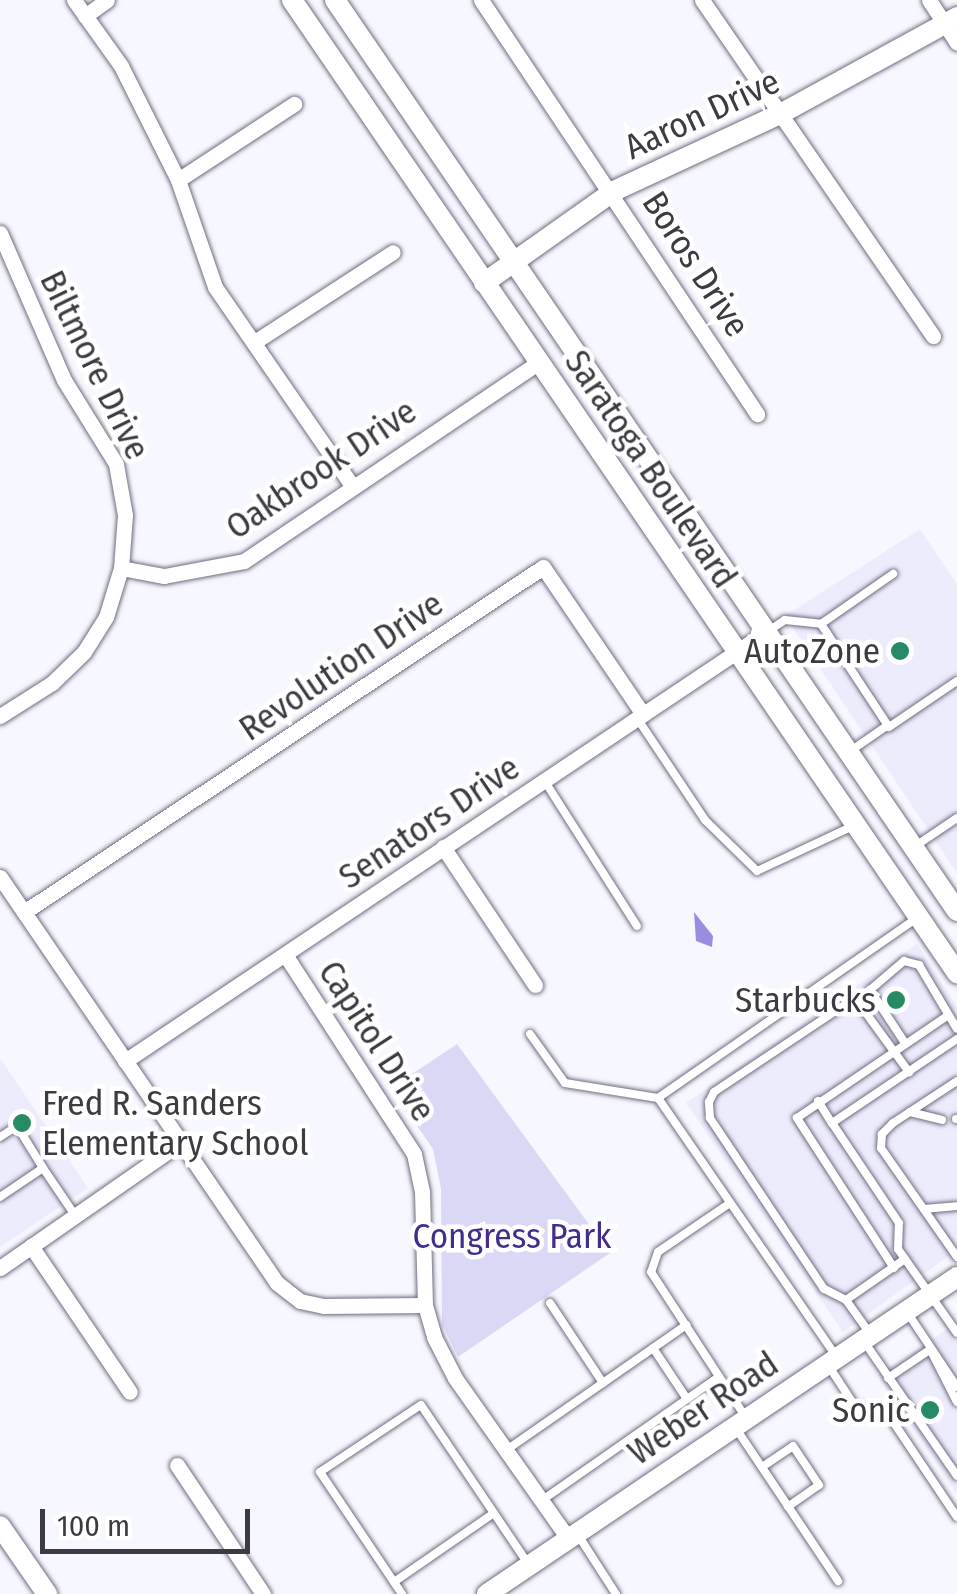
<!DOCTYPE html>
<style>
body{margin:0}
#map{position:relative;width:957px;height:1594px;overflow:hidden;background:#f7f7ff;font-family:"Fira Sans Condensed",sans-serif}
div>[style]{position:absolute}
[style*='--x']{left:calc(var(--x)*1px);top:calc(var(--y)*1px);width:calc(var(--w)*1px);rotate:calc(var(--a)*1deg)}
.built>*{inset:0;background:#edecfd}
.green>*{inset:0;background:#dad8f4}
.water>*{inset:0;background:#988de0}
.roads{filter:drop-shadow(0 0 2px #6f6d7f) drop-shadow(0 0 2px #6f6d7f)}
.lane>*{height:8px;margin:-4px;padding:0 4px;transform-origin:4px;border-radius:4px;background:#fff}
.street>*{height:15px;margin:-7.5px;padding:0 7.5px;transform-origin:7.5px;border-radius:7.5px;background:#fff}
.secondary>*{height:20px;margin:-10px;padding:0 10px;transform-origin:10px;border-radius:10px;background:#fff}
.dots>*{width:28px;height:28px;translate:-50% -50%;box-sizing:border-box;border:5px solid #fff;border-radius:50%}
span{translate:-50% -50%;white-space:nowrap;text-align:center;line-height:1.15;-webkit-text-stroke:9px #fff;paint-order:stroke}
.street-label{font-size:35px;color:#3c3b43}
.poi-label{font-size:35px;color:#3c3b43}
.right{translate:-100% -50%;text-align:right}
.left{translate:0 -50%;text-align:left}
.park-label{font-size:35px;color:#442c8c}
.scale{position:absolute;left:40px;top:1509px;width:210px;height:45px;box-sizing:border-box;border:5px solid #3c3b43;border-top:0;padding-left:12px;font-size:30px;line-height:35px;white-space:nowrap;color:#3c3b43;-webkit-text-stroke:8px #fff;paint-order:stroke}
</style>
<div id="map">
<div class="built">
<div style="clip-path:polygon(920px 529px,957px 584px,957px 873px,785px 616px)"></div>
<div style="clip-path:polygon(917px 944px,957px 1007px,957px 1250px,843px 1332px,686px 1103px)"></div>
<div style="clip-path:polygon(0 1058px,88px 1188px,0 1247px)"></div>
<div style="clip-path:polygon(957px 1323px,957px 1494px,878px 1375px)"></div>
</div>
<div class="green">
<div style="clip-path:polygon(457px 1044px,610px 1253px,458px 1357px,442px 1324px,441px 1189px,433px 1149px,391px 1088px)"></div>
</div>
<div class="water">
<div style="clip-path:polygon(694px 912px,713px 936px,712px 947px,696px 941px)"></div>
</div>
<div class="roads">
<div class="lane">
<div style="--x:821;--y:624;--w:88;--a:-34.8"></div>
<div style="--x:770;--y:630;--w:18;--a:-34"></div>
<div style="--x:785;--y:620;--w:36;--a:6"></div>
<div style="--x:821;--y:624;--w:123;--a:56.6"></div>
<div style="--x:889;--y:727;--w:82;--a:-34.1"></div>
<div style="--x:637;--y:718;--w:123;--a:56.3"></div>
<div style="--x:705;--y:820;--w:73;--a:44.4"></div>
<div style="--x:757;--y:871;--w:108;--a:-25.1"></div>
<div style="--x:849;--y:752;--w:47;--a:-34.7"></div>
<div style="--x:544;--y:780;--w:173;--a:57.5"></div>
<div style="--x:914;--y:847;--w:52;--a:-34"></div>
<div style="--x:530;--y:1034;--w:60;--a:54.5"></div>
<div style="--x:565;--y:1083;--w:94;--a:9.2"></div>
<div style="--x:905;--y:1043;--w:64;--a:-123.4"></div>
<div style="--x:870;--y:990;--w:45;--a:-40.5"></div>
<div style="--x:904;--y:961;--w:16;--a:15"></div>
<div style="--x:919;--y:965;--w:74;--a:59.3"></div>
<div style="--x:957;--y:1081;--w:77;--a:146.7"></div>
<div style="--x:893;--y:1123;--w:16;--a:135"></div>
<div style="--x:882;--y:1134;--w:14;--a:94"></div>
<div style="--x:881;--y:1148;--w:133;--a:55.1"></div>
<div style="--x:818;--y:1101;--w:26;--a:58"></div>
<div style="--x:910;--y:1112;--w:33;--a:14"></div>
<div style="--x:956;--y:1119;--w:1;--a:0"></div>
<div style="--x:0;--y:1137;--w:20;--a:-33"></div>
<div style="--x:17;--y:1126;--w:49;--a:58.2"></div>
<div style="--x:0;--y:1197;--w:52;--a:-34"></div>
<div style="--x:43;--y:1168;--w:57;--a:55.8"></div>
<div style="--x:730;--y:1203;--w:87;--a:145.8"></div>
<div style="--x:658;--y:1252;--w:21;--a:109"></div>
<div style="--x:651;--y:1272;--w:172;--a:56.9"></div>
<div style="--x:924;--y:1209;--w:33;--a:-5"></div>
<div style="--x:905;--y:1259;--w:12;--a:-125"></div>
<div style="--x:898;--y:1249;--w:26;--a:-88"></div>
<div style="--x:899;--y:1223;--w:120;--a:-123.8"></div>
<div style="--x:832;--y:1123;--w:151;--a:-33.9"></div>
<div style="--x:894;--y:1268;--w:179;--a:-122.9"></div>
<div style="--x:797;--y:1118;--w:181;--a:-34.2"></div>
<div style="--x:846;--y:1300;--w:25;--a:-153"></div>
<div style="--x:824;--y:1289;--w:206;--a:-123.7"></div>
<div style="--x:710;--y:1118;--w:16;--a:-94"></div>
<div style="--x:709;--y:1102;--w:11;--a:-63"></div>
<div style="--x:714;--y:1092;--w:169;--a:-33.7"></div>
<div style="--x:855;--y:998;--w:92;--a:53.9"></div>
<div style="--x:550;--y:1303;--w:96;--a:56.5"></div>
<div style="--x:907;--y:1312;--w:90;--a:56.3"></div>
<div style="--x:871;--y:1335;--w:43;--a:-125.5"></div>
<div style="--x:846;--y:1300;--w:72;--a:-34.8"></div>
<div style="--x:905;--y:1259;--w:90;--a:54.9"></div>
<div style="--x:863;--y:1340;--w:165;--a:55.3"></div>
<div style="--x:653;--y:1348;--w:61;--a:56.3"></div>
<div style="--x:932;--y:1353;--w:55;--a:63"></div>
<div style="--x:836;--y:1356;--w:313;--a:-124.6"></div>
<div style="--x:658;--y:1098;--w:317;--a:-34.8"></div>
<div style="--x:830;--y:1368;--w:45;--a:56.7"></div>
<div style="--x:855;--y:1406;--w:37;--a:17"></div>
<div style="--x:890;--y:1417;--w:120;--a:56.2"></div>
<div style="--x:888;--y:1378;--w:52;--a:-34"></div>
<div style="--x:737;--y:1430;--w:182;--a:56.2"></div>
<div style="--x:505;--y:1451;--w:221;--a:-34.8"></div>
<div style="--x:762;--y:1467;--w:37;--a:-34"></div>
<div style="--x:793;--y:1446;--w:47;--a:56.3"></div>
<div style="--x:819;--y:1485;--w:38;--a:145"></div>
<div style="--x:541;--y:1501;--w:217;--a:-34.9"></div>
<div style="--x:578;--y:1535;--w:70;--a:57.2"></div>
<div style="--x:394;--y:1582;--w:121;--a:-34.6"></div>
<div style="--x:402;--y:1594;--w:147;--a:-123.9"></div>
<div style="--x:320;--y:1472;--w:121;--a:-33.6"></div>
<div style="--x:421;--y:1405;--w:193;--a:56"></div>
</div>
<div class="street">
<div style="--x:74;--y:0;--w:81;--a:54.5"></div>
<div style="--x:121;--y:66;--w:127;--a:63.4"></div>
<div style="--x:178;--y:180;--w:113;--a:70.9"></div>
<div style="--x:215;--y:287;--w:239;--a:55.4"></div>
<div style="--x:481;--y:0;--w:498;--a:56.3"></div>
<div style="--x:702;--y:0;--w:408;--a:55.5"></div>
<div style="--x:929;--y:0;--w:51;--a:56.9"></div>
<div style="--x:85;--y:16;--w:27;--a:-36"></div>
<div style="--x:178;--y:180;--w:139;--a:-33.2"></div>
<div style="--x:0;--y:233;--w:160;--a:66.5"></div>
<div style="--x:64;--y:380;--w:99;--a:58.2"></div>
<div style="--x:116;--y:464;--w:52;--a:80"></div>
<div style="--x:125;--y:515;--w:53;--a:94.3"></div>
<div style="--x:121;--y:568;--w:51;--a:107"></div>
<div style="--x:106;--y:617;--w:41;--a:122.2"></div>
<div style="--x:84;--y:652;--w:45;--a:135.9"></div>
<div style="--x:52;--y:683;--w:62;--a:147.6"></div>
<div style="--x:256;--y:341;--w:163;--a:-33"></div>
<div style="--x:121;--y:568;--w:44;--a:10.5"></div>
<div style="--x:164;--y:576;--w:81;--a:-10.6"></div>
<div style="--x:244;--y:561;--w:356;--a:-34"></div>
<div style="--x:443;--y:847;--w:166;--a:56.3"></div>
<div style="--x:0;--y:877;--w:491;--a:55.7"></div>
<div style="--x:277;--y:1283;--w:29;--a:38"></div>
<div style="--x:300;--y:1301;--w:24;--a:12"></div>
<div style="--x:323;--y:1306;--w:102;--a:-0.6"></div>
<div style="--x:24;--y:912;--w:623;--a:-33.61"></div>
<div style="--x:543;--y:567;--w:178;--a:55.8"></div>
<div style="--x:286;--y:956;--w:236;--a:57.1"></div>
<div style="--x:414;--y:1154;--w:38;--a:78"></div>
<div style="--x:422;--y:1191;--w:114;--a:88.5"></div>
<div style="--x:425;--y:1305;--w:33;--a:74"></div>
<div style="--x:434;--y:1337;--w:46;--a:62.9"></div>
<div style="--x:455;--y:1378;--w:196;--a:54.8"></div>
<div style="--x:125;--y:1061;--w:771;--a:-33.79"></div>
<div style="--x:31;--y:1246;--w:176;--a:55.9"></div>
<div style="--x:0;--y:1268;--w:221;--a:-34.8"></div>
<div style="--x:177;--y:1465;--w:155;--a:56.3"></div>
</div>
<div class="secondary">
<div style="--x:292;--y:0;--w:1179;--a:55.65"></div>
<div style="--x:335;--y:0;--w:1103;--a:55.68"></div>
<div style="--x:484;--y:283;--w:159;--a:-35.3"></div>
<div style="--x:614;--y:191;--w:185;--a:-24.9"></div>
<div style="--x:782;--y:113;--w:200;--a:-28.7"></div>
<div style="--x:0;--y:1526;--w:83;--a:55.3"></div>
<div style="--x:487;--y:1594;--w:567;--a:-34"></div>
</div>
</div>
<div class="dots">
<div style="left:900px;top:651px;background:#268a65"></div>
<div style="left:896px;top:1000px;background:#268a65"></div>
<div style="left:22px;top:1123px;background:#268a65"></div>
<div style="left:930px;top:1410px;background:#268a65"></div>
</div>
<div class="street-label">
<span style="left:702px;top:114px;rotate:-25deg">Aaron Drive</span>
<span style="left:696px;top:264px;rotate:57deg">Boros Drive</span>
<span style="left:95px;top:365px;rotate:64deg">Biltmore Drive</span>
<span style="left:321px;top:469px;rotate:-34deg">Oakbrook Drive</span>
<span style="left:651px;top:469px;rotate:56deg">Saratoga Boulevard</span>
<span style="left:341px;top:666px;rotate:-34deg">Revolution Drive</span>
<span style="left:429px;top:822px;rotate:-34deg">Senators Drive</span>
<span style="left:377px;top:1041px;rotate:57deg">Capitol Drive</span>
<span style="left:703px;top:1408px;rotate:-34deg">Weber Road</span>
</div>
<div class="poi-label">
<span class="right" style="left:880px;top:651px">AutoZone</span>
<span class="right" style="left:876px;top:1000px">Starbucks</span>
<span class="left" style="left:42px;top:1123px">Fred R. Sanders<br>Elementary School</span>
<span class="right" style="left:910px;top:1410px">Sonic</span>
</div>
<div class="park-label">
<span style="left:512px;top:1236px">Congress Park</span>
</div>
<div class="scale">100 m</div>
</div>
